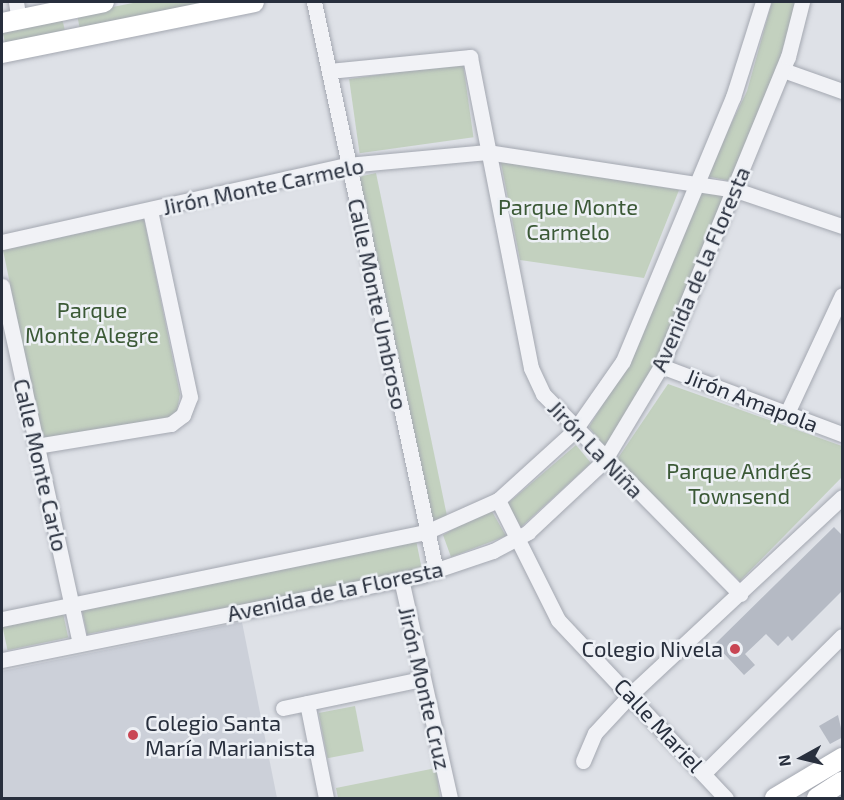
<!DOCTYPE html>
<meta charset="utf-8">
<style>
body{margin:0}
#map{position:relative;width:844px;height:800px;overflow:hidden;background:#dee1e7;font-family:"Exo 2",sans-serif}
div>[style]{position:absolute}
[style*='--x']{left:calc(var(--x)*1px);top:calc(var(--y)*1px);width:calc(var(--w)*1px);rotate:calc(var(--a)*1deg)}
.built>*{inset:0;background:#ccd0d9}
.green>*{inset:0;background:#c3d1bf;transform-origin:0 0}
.building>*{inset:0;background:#b5bac4}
.roads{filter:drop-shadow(0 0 2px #a4a8b1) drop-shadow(0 0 2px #a4a8b1)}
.minor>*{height:15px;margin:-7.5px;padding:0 7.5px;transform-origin:7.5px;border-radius:7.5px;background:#f1f2f6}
.major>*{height:20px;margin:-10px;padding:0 10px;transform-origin:10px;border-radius:10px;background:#fff}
.dots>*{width:16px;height:16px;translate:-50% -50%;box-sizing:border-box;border:3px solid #edf0f5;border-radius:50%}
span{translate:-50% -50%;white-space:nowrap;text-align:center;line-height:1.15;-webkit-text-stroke:5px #edf0f5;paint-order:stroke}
.street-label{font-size:22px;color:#282f3d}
.park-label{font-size:22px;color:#3b5936}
.poi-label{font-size:22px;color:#282f3d}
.right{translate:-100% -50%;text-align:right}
.left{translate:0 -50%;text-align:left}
.frame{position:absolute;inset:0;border:3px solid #282f3d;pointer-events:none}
.north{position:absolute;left:772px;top:728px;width:60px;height:60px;-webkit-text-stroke:4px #edf0f5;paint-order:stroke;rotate:262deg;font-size:16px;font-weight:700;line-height:24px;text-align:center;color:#282f3d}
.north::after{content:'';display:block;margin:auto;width:21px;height:27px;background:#282f3d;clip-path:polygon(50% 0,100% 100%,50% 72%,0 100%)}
</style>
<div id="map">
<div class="built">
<div style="clip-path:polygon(242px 622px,277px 798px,2px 798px,2px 671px)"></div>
</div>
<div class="green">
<div style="clip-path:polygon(138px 2px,217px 2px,80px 30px,77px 14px)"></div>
<div style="clip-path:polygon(772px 2px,796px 2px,778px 65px,730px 181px,706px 176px,747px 91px)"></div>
<div style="left:62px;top:18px;width:17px;height:61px;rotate:77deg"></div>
<div style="left:463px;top:63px;width:75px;height:115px;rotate:82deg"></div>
<div style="clip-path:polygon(500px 158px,679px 190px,644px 278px,520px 260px)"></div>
<div style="clip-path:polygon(376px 173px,447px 516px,437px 522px,428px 515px,358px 177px)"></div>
<div style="clip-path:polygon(700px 189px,724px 196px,655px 364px,606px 448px,589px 427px,629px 361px)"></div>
<div style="clip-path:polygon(144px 219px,180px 394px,177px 411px,166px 419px,42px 439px,3px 250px)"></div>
<div style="clip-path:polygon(668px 384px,842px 446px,842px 477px,740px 581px,616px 461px)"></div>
<div style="clip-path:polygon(576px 445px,591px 463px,521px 527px,507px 504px)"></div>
<div style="clip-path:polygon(490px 508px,506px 536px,451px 557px,443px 535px)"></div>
<div style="clip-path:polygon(416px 540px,422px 570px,87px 634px,82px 610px)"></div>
<div style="left:63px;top:613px;width:25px;height:62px;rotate:78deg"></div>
<div style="left:355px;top:706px;width:46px;height:37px;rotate:79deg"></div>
<div style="clip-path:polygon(436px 768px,440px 798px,338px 798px,336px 788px)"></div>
</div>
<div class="building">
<div style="clip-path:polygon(834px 527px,843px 536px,843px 590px,792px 641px,788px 636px,778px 646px,766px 634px,745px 654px,755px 665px,744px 675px,715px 644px)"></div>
<div style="clip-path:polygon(838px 715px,843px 737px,830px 744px,819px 726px)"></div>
</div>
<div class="roads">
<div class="minor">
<div style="--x:16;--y:2;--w:18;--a:81"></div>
<div style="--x:314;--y:2;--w:582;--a:77.9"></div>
<div style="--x:783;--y:70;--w:63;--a:19.6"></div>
<div style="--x:329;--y:71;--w:142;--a:-5.7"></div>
<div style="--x:470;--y:57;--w:317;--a:78.9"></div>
<div style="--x:531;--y:368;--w:29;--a:65"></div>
<div style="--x:543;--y:394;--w:281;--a:45.4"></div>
<div style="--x:2;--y:242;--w:353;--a:-12.6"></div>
<div style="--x:347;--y:165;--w:141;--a:-5.3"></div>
<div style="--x:487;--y:152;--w:252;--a:8.7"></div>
<div style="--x:736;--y:190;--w:112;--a:18.8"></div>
<div style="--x:2;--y:286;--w:366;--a:77.7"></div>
<div style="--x:661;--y:366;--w:193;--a:20.6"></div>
<div style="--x:787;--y:413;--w:130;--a:-65"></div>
<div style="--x:36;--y:446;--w:137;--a:-9.3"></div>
<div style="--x:171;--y:424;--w:15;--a:-37"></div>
<div style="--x:183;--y:415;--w:19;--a:-69"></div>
<div style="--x:190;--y:397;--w:190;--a:-102.1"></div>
<div style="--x:498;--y:500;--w:134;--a:63.4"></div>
<div style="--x:558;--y:620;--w:245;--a:46.7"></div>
<div style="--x:401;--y:579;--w:224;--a:77.4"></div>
<div style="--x:2;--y:619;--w:433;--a:-11.6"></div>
<div style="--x:426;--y:532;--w:79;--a:-24"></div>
<div style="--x:498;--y:500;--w:103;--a:-42.2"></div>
<div style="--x:574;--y:431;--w:85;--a:-55"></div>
<div style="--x:623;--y:361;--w:286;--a:-67.4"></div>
<div style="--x:733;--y:97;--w:100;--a:-72.5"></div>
<div style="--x:2;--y:660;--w:429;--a:-11.4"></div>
<div style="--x:422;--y:575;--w:75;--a:-18.7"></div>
<div style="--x:493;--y:551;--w:40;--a:-28"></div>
<div style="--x:528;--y:532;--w:104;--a:-43.1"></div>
<div style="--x:604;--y:461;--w:111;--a:-59"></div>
<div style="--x:661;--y:366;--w:334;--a:-67.7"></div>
<div style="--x:788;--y:57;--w:57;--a:-75.7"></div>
<div style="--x:307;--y:703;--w:97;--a:78.7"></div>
<div style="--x:283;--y:708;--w:142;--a:-11.8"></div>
<div style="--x:583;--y:761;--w:30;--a:-67"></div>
<div style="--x:595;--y:733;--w:54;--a:-47.2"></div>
<div style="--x:632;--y:693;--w:287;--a:-43"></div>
<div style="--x:704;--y:773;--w:194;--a:-44.8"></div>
</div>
<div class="major">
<div style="--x:2;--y:23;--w:104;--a:-11.6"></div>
<div style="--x:2;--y:53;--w:257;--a:-11.4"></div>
<div style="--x:775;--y:798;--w:78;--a:-30.8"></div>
<div style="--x:817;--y:798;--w:30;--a:-33"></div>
</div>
</div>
<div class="dots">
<div style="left:735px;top:649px;background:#c94654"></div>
<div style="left:133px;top:735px;background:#c94654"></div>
</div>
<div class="street-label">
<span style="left:263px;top:186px;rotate:-12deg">Jirón Monte Carmelo</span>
<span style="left:700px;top:269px;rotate:-67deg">Avenida de la Floresta</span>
<span style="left:378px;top:304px;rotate:78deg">Calle Monte Umbroso</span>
<span style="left:752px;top:400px;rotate:21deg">Jirón Amapola</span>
<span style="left:596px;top:449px;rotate:46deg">Jirón La Niña</span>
<span style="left:41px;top:465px;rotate:77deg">Calle Monte Carlo</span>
<span style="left:335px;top:591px;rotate:-12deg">Avenida de la Floresta</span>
<span style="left:425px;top:688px;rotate:77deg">Jirón Monte Cruz</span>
<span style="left:659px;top:725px;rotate:47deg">Calle Mariel</span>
</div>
<div class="park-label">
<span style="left:568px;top:219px">Parque Monte<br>Carmelo</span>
<span style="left:92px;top:322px">Parque<br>Monte Alegre</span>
<span style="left:739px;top:483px">Parque Andrés<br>Townsend</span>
</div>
<div class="poi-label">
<span class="right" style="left:723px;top:649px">Colegio Nivela</span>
<span class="left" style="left:145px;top:735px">Colegio Santa<br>María Marianista</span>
</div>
<div class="frame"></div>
<div class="north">N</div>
</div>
